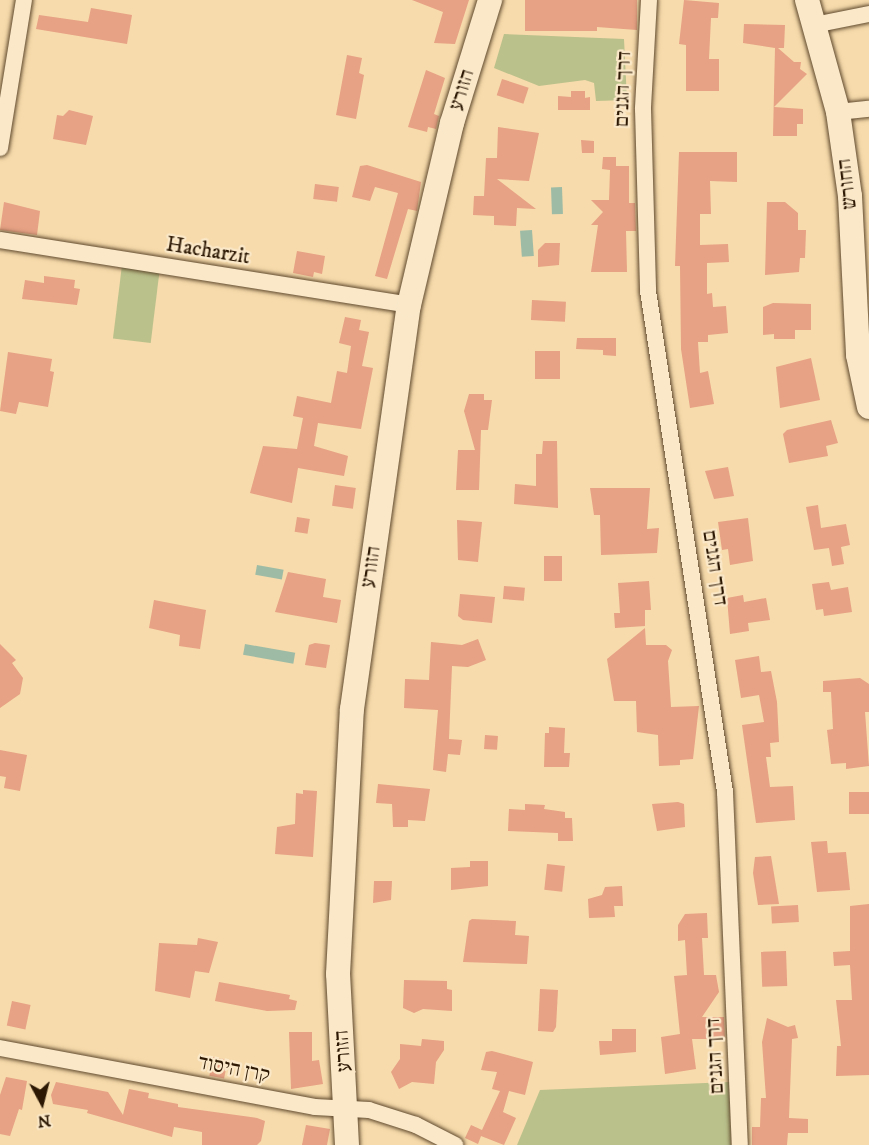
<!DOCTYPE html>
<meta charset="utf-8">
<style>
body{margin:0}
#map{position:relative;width:869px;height:1145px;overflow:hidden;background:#f7dbac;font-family:"IM FELL DW Pica","Frank Ruhl Libre",serif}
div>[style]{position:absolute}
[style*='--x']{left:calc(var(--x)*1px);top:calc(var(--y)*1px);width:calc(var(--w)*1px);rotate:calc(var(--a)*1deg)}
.green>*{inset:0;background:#bac18b;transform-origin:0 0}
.water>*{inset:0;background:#9ebca5;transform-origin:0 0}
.building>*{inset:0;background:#e7a184;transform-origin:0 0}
.roads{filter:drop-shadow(0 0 2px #5f492d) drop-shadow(0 0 2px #5f492d)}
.street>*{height:16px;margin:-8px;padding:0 8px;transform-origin:8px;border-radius:8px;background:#fae8c9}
.secondary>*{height:24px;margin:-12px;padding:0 12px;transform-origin:12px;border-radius:12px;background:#fae8c9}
span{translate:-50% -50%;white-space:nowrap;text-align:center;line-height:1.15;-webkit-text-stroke:4.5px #fae8c9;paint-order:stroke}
.street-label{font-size:21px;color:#2c1803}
.north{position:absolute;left:12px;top:1073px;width:60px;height:60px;-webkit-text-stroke:4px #fae8c9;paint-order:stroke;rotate:173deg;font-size:16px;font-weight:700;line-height:24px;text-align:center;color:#2c1803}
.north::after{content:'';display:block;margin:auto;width:21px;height:27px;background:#2c1803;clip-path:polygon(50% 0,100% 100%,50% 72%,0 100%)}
</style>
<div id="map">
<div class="green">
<div style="clip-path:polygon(504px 34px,624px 39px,627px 100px,596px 101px,594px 83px,585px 80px,539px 86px,494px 68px)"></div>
<div style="left:122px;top:265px;width:38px;height:74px;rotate:7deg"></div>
<div style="clip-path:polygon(729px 1082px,731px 1145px,517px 1145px,540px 1090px)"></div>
</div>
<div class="water">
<div style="left:562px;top:187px;width:27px;height:11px;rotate:88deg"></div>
<div style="left:532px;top:230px;width:26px;height:12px;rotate:86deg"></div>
<div style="left:257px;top:565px;width:27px;height:10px;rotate:10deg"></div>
<div style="left:245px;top:644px;width:51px;height:11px;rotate:10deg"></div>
</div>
<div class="building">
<div style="clip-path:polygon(412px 0,469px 0,455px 44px,434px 43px,443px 12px)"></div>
<div style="clip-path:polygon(525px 0,637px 0,637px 30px,597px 27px,597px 31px,525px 31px)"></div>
<div style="clip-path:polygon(684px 0,719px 3px,718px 18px,711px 18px,709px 59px,719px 59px,719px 91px,686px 91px,686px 45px,679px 44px)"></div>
<div style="clip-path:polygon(91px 8px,132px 15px,127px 44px,36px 29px,39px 15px,88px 22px)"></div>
<div style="clip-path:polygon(744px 24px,785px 25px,784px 48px,778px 48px,794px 62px,801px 62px,800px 69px,807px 74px,774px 107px,803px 109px,803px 124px,797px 124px,797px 136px,773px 136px,775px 48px,743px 43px)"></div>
<div style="clip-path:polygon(347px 55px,362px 58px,359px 73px,364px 75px,356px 119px,336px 115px)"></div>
<div style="clip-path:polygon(426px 70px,445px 78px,434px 114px,439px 116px,436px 129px,428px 127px,427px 132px,408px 127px)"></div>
<div style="left:502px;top:79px;width:28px;height:17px;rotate:18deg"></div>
<div style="clip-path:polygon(571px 91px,585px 91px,585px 98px,590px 97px,590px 110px,558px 110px,558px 96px,571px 97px)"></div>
<div style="clip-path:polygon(69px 110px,93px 116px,86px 145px,53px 139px,57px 115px,63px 116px)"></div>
<div style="clip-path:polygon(498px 127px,539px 133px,529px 181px,497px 179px,536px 209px,517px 208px,516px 226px,494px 225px,494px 216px,473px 215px,474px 196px,484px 196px,486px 158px,497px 158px)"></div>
<div style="clip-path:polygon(581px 140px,594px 141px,594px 153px,582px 153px)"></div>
<div style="clip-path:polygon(679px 152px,737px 152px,737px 182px,710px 181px,711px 214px,700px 214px,700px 245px,728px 244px,729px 262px,707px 263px,707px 294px,712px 293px,713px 307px,726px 306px,728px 333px,708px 335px,708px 342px,698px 342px,700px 373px,708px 371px,714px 404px,690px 408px,681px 349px,680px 266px,675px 266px)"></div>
<div style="clip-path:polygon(603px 157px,616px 157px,616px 166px,629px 166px,629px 203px,635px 203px,636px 231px,626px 231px,627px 272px,591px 272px,598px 225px,591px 225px,603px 212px,591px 200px,609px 200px,610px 170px,602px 169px)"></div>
<div style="clip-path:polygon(367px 165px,421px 182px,417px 211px,408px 209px,387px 279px,375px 276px,398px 193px,375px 187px,370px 201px,352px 197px,360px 166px)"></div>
<div style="left:315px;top:184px;width:24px;height:15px;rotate:7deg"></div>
<div style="clip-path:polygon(4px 202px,40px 211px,37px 235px,0 230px)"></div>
<div style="clip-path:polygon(767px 202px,785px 202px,798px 213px,798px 230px,806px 230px,805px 258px,800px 258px,799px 272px,765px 275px)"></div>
<div style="clip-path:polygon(545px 243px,560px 243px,559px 265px,538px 267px,538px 250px)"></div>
<div style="clip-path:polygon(297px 251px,325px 256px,322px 274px,314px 272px,313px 277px,293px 273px)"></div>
<div style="clip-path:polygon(44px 276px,75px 280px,74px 288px,80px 289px,77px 305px,22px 299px,25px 280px,44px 283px)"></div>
<div style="left:532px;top:300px;width:34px;height:20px;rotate:3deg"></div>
<div style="clip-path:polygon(773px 303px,811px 304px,811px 330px,795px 330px,795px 339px,774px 339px,774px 334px,763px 335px,763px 307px)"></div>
<div style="clip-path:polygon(345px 317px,361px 320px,359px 330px,369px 332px,362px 366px,373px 368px,361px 429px,318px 423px,314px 446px,348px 456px,344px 476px,298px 468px,292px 503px,250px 493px,263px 446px,297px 449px,303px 418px,293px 416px,297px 396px,331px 403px,337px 371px,347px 373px,351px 346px,339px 343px)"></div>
<div style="clip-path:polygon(577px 338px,616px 338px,616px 356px,603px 355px,603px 350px,576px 349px)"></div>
<div style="left:535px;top:351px;width:25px;height:28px"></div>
<div style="clip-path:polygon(8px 352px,52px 359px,50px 371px,54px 372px,48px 407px,19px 402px,16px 414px,0 411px)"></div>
<div style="clip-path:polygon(811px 358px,820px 400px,780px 408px,776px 367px)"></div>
<div style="clip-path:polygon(469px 394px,484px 394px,484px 400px,492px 400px,488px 430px,481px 430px,479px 490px,456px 490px,458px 450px,475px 450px,464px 411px)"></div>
<div style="clip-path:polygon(831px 420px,838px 443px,826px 446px,828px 456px,789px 463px,783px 434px,787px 430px)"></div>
<div style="clip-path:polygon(543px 441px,557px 441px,558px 508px,514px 504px,515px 484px,536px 486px,536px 454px,542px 454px)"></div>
<div style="clip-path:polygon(728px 467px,734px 496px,714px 499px,705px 471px)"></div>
<div style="left:335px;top:485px;width:21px;height:21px;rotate:8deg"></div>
<div style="clip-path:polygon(590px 488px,650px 488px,647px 529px,659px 528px,657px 553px,601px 555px,600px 515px,594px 515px)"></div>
<div style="clip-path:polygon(818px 505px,821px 528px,846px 524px,850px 545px,841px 547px,844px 564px,832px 566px,829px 548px,814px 550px,806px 507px)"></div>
<div style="left:297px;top:517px;width:13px;height:15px;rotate:9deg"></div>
<div style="clip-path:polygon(748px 518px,753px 561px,730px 565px,728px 549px,722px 550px,718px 522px)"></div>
<div style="clip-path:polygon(457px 520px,482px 522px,478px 562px,458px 560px)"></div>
<div style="left:544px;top:556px;width:18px;height:25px"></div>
<div style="clip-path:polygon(288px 572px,326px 579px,323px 597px,341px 600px,337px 623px,275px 612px)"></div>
<div style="clip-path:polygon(649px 581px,651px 610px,645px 610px,645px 626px,615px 628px,614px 613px,620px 613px,618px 583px)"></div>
<div style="clip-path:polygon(829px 582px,831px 590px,848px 587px,852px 612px,824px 616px,823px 609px,816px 610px,812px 584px)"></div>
<div style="left:504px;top:586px;width:21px;height:13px;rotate:5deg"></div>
<div style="clip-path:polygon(460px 594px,495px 597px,492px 623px,463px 620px,458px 616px)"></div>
<div style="clip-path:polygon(743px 595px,744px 602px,766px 598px,770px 620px,748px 623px,749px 631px,730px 634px,727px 598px)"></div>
<div style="clip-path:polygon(154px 600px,206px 610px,200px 649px,179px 646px,180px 635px,149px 628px)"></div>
<div style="clip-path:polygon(645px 628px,646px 645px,666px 645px,672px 650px,668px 661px,671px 707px,699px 706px,693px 759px,680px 760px,680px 765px,659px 766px,658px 735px,637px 732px,636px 701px,614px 701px,607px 659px)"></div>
<div style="clip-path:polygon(478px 639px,486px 660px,468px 667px,452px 666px,449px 739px,462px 740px,460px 755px,448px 754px,446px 772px,433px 770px,438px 710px,404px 708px,405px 679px,429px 680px,431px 642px,462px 645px)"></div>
<div style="clip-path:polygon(315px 643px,330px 645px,326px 668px,305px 665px,309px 645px)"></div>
<div style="clip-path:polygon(0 644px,16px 660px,12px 663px,23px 678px,20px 694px,0 708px)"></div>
<div style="clip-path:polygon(759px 656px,761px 672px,771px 671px,777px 702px,779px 742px,770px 743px,771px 757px,766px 757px,770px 787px,793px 786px,795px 820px,756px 823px,742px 725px,764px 722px,759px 695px,741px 698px,735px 660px)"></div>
<div style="clip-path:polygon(860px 678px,869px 684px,869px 712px,865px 712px,869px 766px,846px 769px,846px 763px,831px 764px,827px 730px,833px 729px,831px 692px,823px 692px,823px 681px)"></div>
<div style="clip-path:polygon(549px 727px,565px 728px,564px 753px,570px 753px,569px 767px,544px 767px,545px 733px,549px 733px)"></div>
<div style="left:485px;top:735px;width:13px;height:14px;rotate:4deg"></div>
<div style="clip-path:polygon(0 750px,27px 755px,20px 791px,4px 788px,6px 777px,0 776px)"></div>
<div style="clip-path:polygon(378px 784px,430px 789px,425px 821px,408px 820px,408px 827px,393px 827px,392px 804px,376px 803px)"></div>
<div style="clip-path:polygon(303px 790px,317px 791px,313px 857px,275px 854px,277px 827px,295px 824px,296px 793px,303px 794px)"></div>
<div style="left:869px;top:792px;width:22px;height:20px;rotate:90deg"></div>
<div style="clip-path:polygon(678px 802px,684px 804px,685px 827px,657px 831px,652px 804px)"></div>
<div style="clip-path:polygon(525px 804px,545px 805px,544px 809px,565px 812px,565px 818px,572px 818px,573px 841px,558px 841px,558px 833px,508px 831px,509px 809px,525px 810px)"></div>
<div style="clip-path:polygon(827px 841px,828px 853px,846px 852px,850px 890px,817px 892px,811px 842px)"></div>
<div style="clip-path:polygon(771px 856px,779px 904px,758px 905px,753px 873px,755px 857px)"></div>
<div style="clip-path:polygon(470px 861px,488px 861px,488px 886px,451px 890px,451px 868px,470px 867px)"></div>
<div style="left:547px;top:864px;width:18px;height:26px;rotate:6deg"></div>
<div style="clip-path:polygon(374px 881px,392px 881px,391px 900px,373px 903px)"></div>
<div style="clip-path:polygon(622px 886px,623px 906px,614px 906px,615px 917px,589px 918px,588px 899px,602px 895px,605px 887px)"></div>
<div style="clip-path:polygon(869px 904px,869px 1075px,836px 1076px,837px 1046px,841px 1046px,836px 1000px,852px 1000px,850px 965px,834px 966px,833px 952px,850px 951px,850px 906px)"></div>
<div style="left:798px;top:905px;width:17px;height:27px;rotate:87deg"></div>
<div style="clip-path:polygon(707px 913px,708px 938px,702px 938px,704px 975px,716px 975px,719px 992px,702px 1017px,724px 1017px,725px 1039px,692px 1039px,696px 1069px,665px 1074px,661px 1037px,680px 1034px,674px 976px,687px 975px,685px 940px,678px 941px,678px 925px,685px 914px)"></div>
<div style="clip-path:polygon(472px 919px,516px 921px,515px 935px,529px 936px,527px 964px,463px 962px,469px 921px)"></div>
<div style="clip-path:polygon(198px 938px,218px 942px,209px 973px,195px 971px,190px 998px,155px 991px,159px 943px,197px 945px)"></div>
<div style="left:786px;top:951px;width:35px;height:25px;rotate:88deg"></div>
<div style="clip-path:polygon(404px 980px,447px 981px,447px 989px,452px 990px,452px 1011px,423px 1009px,414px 1013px,403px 1008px)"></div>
<div style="clip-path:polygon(219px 982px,290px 995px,289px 999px,297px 1001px,295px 1010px,267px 1011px,215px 1001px)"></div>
<div style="clip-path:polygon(540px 989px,558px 990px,556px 1027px,553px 1032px,538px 1031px)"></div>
<div style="left:12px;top:1001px;width:19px;height:25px;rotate:12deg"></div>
<div style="clip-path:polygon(767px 1018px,788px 1027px,795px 1025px,798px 1038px,792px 1039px,789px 1118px,808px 1119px,808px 1133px,788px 1133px,787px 1145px,752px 1145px,752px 1127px,760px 1127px,761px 1098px,766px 1098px,762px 1042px)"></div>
<div style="clip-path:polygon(612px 1029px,636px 1029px,636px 1052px,600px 1055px,599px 1041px,612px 1041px)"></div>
<div style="clip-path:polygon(289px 1032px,312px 1032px,312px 1061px,319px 1060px,323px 1084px,291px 1089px)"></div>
<div style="clip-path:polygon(422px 1039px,444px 1041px,444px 1050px,436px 1062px,434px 1084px,412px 1082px,399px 1089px,391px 1072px,400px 1059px,400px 1044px,421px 1046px)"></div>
<div style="clip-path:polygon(492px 1051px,533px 1062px,525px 1095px,509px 1091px,503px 1112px,516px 1118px,504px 1145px,481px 1136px,478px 1144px,465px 1138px,471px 1125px,482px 1130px,500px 1091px,492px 1089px,497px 1072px,481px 1070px,486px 1052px)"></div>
<div style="left:213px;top:1057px;width:15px;height:19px;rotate:11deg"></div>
<div style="clip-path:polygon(6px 1077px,27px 1081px,22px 1110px,19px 1109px,10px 1136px,0 1134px,0 1095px)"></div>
<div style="clip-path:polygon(56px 1082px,108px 1092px,123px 1115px,129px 1089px,149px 1093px,148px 1098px,178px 1104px,178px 1107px,257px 1118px,265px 1121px,261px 1141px,257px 1145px,202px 1145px,202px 1132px,174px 1127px,172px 1137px,87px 1113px,88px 1110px,53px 1104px,51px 1095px)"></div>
<div style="clip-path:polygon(306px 1125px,330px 1129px,327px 1145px,302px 1145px)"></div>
</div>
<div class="roads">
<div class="street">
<div style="--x:649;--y:0;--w:109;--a:93.2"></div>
<div style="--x:643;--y:109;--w:182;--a:88.4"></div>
<div style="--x:648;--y:291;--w:507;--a:81.26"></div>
<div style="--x:725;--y:792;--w:353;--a:87.6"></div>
<div style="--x:814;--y:25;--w:56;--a:-11.3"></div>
<div style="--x:838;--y:112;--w:31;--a:-6"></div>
<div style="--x:0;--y:148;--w:150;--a:-80.8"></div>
<div style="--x:0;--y:240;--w:414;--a:9"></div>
<div style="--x:0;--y:1048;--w:320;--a:10.6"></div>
<div style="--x:315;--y:1107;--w:54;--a:3.2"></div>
<div style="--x:369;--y:1110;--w:49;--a:17.7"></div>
<div style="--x:416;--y:1125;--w:44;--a:27.1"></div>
</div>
<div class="secondary">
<div style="--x:807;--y:0;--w:116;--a:74.5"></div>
<div style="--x:838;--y:112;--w:85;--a:81.9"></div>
<div style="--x:850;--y:196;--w:159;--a:87.1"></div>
<div style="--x:858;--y:355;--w:53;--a:78.1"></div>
<div style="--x:347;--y:1145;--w:171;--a:-93"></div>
<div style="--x:338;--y:974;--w:265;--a:-87"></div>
<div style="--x:352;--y:709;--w:408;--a:-82"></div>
<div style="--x:409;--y:305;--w:187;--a:-76.7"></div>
<div style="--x:452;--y:123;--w:129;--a:-72.8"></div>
</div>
</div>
<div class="street-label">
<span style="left:623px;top:89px;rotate:-88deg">דרך הגנים</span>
<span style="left:462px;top:90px;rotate:-73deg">הזורע</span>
<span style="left:847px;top:184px;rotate:-97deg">החורש</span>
<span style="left:208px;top:251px;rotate:9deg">Hacharzit</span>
<span style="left:371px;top:567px;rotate:-82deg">הזורע</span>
<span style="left:715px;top:568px;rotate:81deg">דרך הגנים</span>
<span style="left:343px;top:1051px;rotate:-94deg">הזורע</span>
<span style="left:715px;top:1056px;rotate:-93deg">דרך הגנים</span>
<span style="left:234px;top:1069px;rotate:11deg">קרן היסוד</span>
</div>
<div class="north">N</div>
</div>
